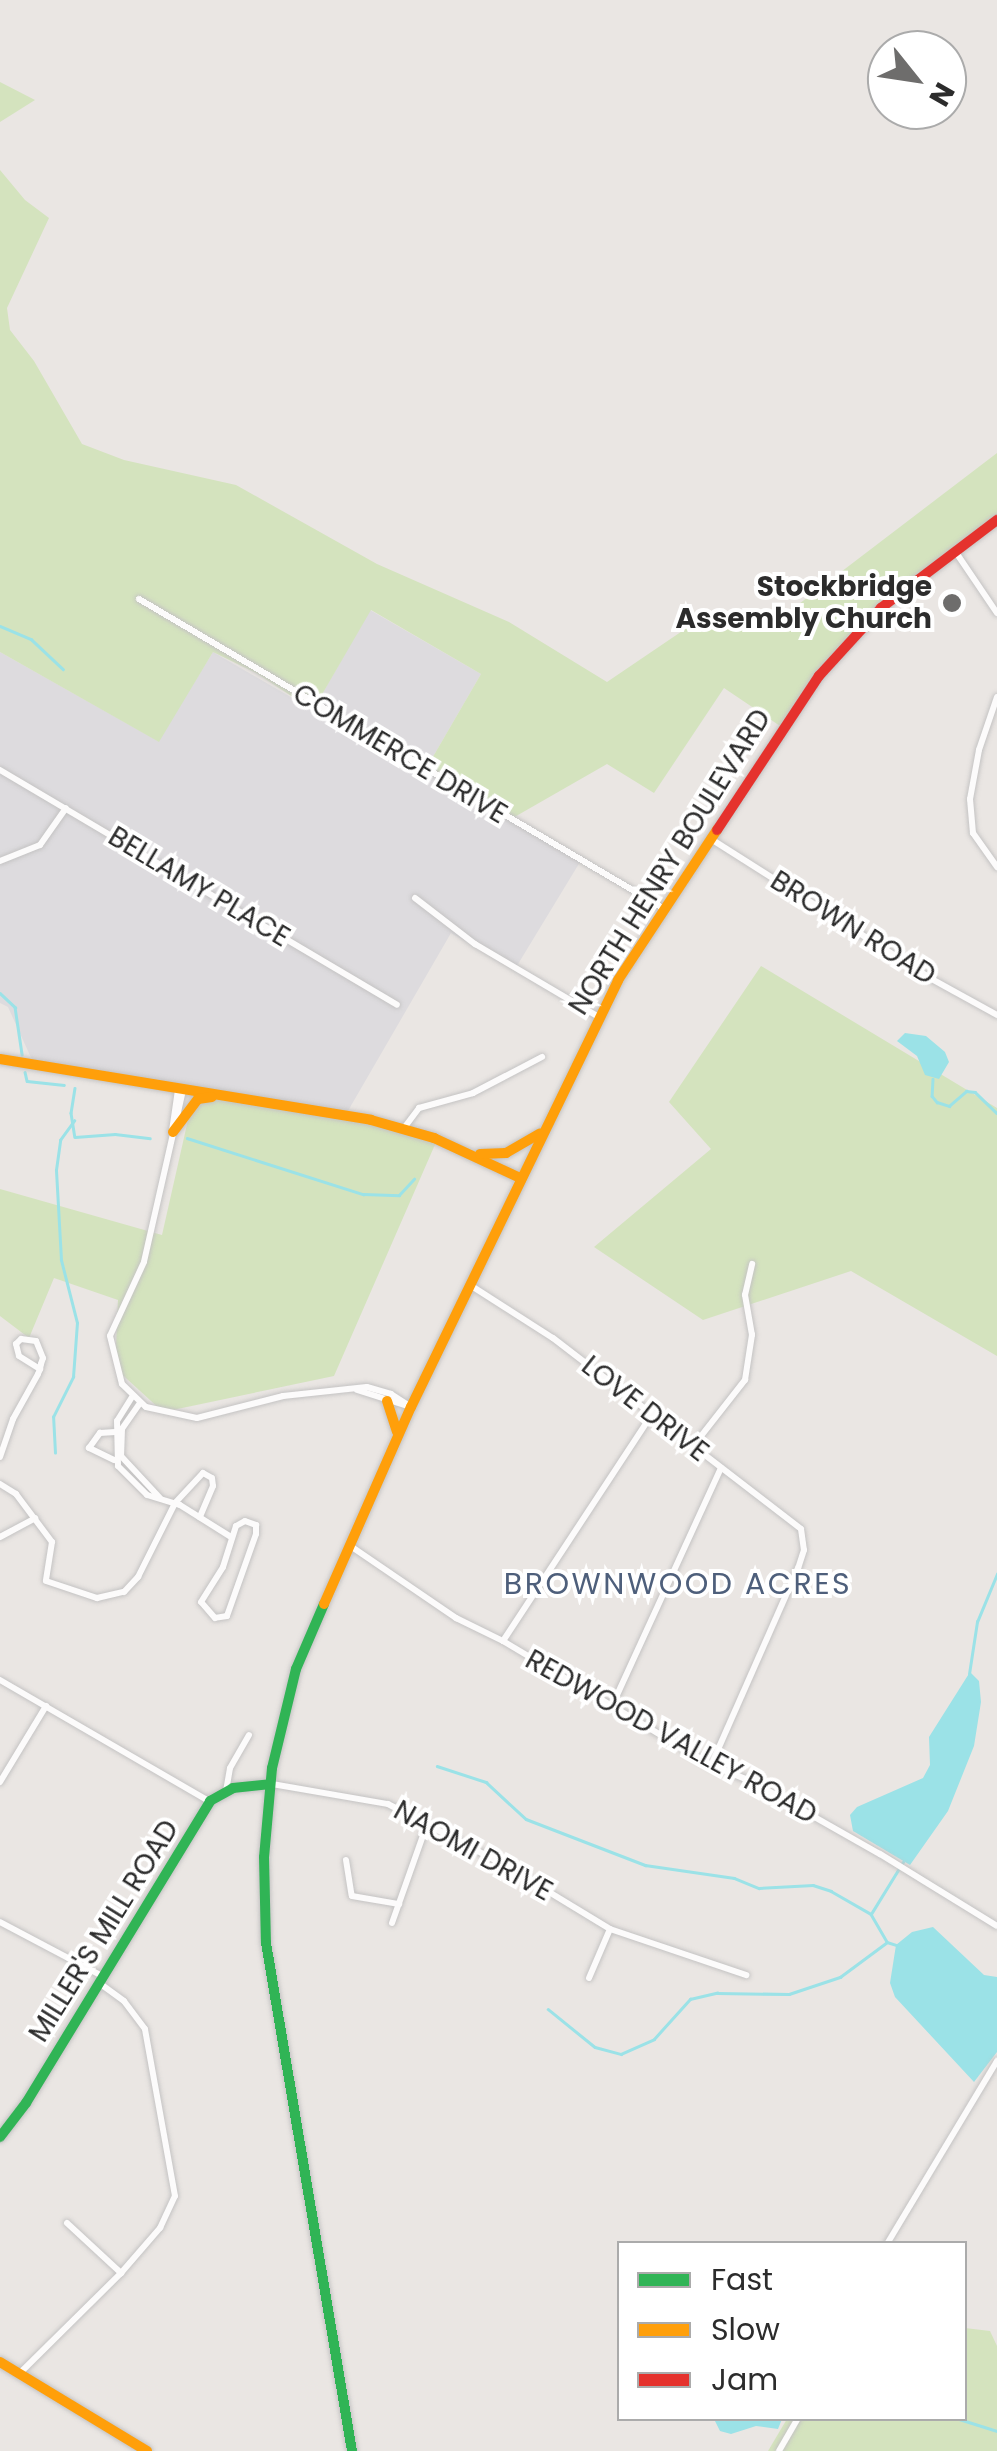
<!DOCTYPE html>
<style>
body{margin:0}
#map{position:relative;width:997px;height:2451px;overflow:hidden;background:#eae6e3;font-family:Poppins,sans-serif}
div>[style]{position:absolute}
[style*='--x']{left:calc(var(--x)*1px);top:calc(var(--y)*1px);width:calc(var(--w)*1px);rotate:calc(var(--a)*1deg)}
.industrial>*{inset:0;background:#dddbde}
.green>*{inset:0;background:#d4e3be}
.water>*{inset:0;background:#9be2e7}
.stream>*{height:2.5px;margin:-1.25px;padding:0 1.25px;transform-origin:1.25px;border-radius:1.25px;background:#9be2e7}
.roads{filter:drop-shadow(0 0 2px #c4c3c3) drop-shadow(0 0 2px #c4c3c3)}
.street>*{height:6px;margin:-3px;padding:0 3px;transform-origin:3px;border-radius:3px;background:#fcfbfb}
.fast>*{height:10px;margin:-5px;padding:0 5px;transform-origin:5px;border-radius:5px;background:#30b455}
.slow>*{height:10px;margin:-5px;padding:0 5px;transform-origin:5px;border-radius:5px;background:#ff9f0a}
.jam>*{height:10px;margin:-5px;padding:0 5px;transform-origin:5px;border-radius:5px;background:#e5322d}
.dots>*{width:28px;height:28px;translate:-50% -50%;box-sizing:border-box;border:5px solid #fff;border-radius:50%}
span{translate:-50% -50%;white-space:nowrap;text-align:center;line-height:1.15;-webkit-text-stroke:8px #fff;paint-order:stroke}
.poi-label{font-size:28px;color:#2c2c2c;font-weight:700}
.right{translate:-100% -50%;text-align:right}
.street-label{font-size:28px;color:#2c2c2c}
.neighbourhood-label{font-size:30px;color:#4e5f7b;letter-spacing:2.5px}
.legend{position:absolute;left:617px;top:2241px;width:350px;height:180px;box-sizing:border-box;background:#fff;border:2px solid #ababab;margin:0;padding:12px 18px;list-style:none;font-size:30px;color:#2c2c2c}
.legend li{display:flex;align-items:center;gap:20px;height:50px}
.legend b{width:50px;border:2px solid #ababab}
.north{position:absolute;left:867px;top:30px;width:100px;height:100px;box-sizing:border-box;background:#fff;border:2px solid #ababab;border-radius:50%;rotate:120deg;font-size:28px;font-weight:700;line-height:40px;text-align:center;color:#2c2c2c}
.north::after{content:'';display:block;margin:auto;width:35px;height:45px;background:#6e6d6c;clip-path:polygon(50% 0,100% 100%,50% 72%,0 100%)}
</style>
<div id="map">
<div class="industrial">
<div style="clip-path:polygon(370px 610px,481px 674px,427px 767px,580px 862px,515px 969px,451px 933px,345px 1116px,33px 1062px,8px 1007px,0 1003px,0 652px,158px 741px,213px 652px,313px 710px)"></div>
</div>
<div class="green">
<div style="clip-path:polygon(0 82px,35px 100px,0 122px)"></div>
<div style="clip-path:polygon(0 170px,25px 200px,49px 218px,7px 308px,10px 330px,34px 361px,82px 444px,124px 460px,236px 485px,377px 564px,509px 622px,607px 682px,697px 621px,774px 623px,997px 453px,997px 516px,854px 634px,783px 728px,724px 688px,654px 793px,607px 764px,511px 819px,427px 767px,481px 674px,371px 610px,313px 710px,256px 673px,213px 652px,159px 742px,0 652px)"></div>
<div style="clip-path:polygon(761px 966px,997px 1108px,997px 1356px,851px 1271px,703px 1320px,594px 1247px,711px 1149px,669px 1102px)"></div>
<div style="clip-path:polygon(195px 1089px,345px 1116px,437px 1140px,334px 1376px,163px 1412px,115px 1368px,118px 1300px,54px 1278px,29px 1338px,0 1316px,0 1189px,162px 1235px)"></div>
<div style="clip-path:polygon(965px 2328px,990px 2331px,997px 2346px,997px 2451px,768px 2451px,787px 2419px,964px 2418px)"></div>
</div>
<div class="water">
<div style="clip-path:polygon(905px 1033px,926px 1036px,945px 1052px,949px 1062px,939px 1079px,925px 1075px,917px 1056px,897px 1041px)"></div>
<div style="clip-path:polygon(970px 1672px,979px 1681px,981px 1702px,974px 1746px,948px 1811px,910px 1865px,853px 1831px,850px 1815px,857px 1807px,923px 1778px,930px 1765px,929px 1737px)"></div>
<div style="clip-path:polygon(933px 1927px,984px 1975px,997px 1977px,997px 2052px,974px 2082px,895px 1997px,890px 1983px,896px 1945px,912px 1932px)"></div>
<div style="clip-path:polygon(714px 2419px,714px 2418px,782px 2419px,778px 2429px,756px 2426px,731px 2434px,720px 2431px)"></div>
</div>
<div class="stream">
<div style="--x:0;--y:626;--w:34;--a:23"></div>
<div style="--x:31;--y:639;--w:44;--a:43.2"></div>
<div style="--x:0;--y:993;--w:21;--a:43"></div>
<div style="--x:15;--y:1007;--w:48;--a:81.5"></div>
<div style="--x:25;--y:1072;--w:9;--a:77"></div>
<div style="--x:27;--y:1081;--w:37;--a:6"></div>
<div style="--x:933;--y:1079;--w:17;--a:93"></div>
<div style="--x:932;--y:1096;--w:8;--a:50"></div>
<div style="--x:937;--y:1102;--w:13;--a:18"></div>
<div style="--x:949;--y:1106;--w:23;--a:-41"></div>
<div style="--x:966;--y:1091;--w:9;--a:6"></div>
<div style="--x:975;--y:1092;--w:30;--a:44"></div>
<div style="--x:75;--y:1088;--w:25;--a:99"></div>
<div style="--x:71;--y:1113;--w:24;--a:81"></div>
<div style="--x:75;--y:1137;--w:40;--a:-4.3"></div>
<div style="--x:115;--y:1134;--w:35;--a:7"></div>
<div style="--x:187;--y:1138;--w:185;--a:17.7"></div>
<div style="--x:363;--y:1194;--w:36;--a:2"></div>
<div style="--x:399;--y:1195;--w:22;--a:-47"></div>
<div style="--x:55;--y:1453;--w:36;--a:-93"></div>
<div style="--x:53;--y:1417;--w:45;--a:-63.4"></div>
<div style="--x:73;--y:1377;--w:54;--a:-85.8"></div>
<div style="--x:77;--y:1323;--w:65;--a:-104.3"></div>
<div style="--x:61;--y:1260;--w:90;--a:-93.2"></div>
<div style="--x:56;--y:1170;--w:30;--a:-82"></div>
<div style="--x:60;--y:1140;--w:24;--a:-54"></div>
<div style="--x:969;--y:1674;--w:53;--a:-81.3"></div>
<div style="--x:977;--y:1622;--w:52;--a:-67.4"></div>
<div style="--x:437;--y:1766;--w:52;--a:18.1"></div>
<div style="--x:486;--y:1782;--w:54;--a:42.8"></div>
<div style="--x:526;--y:1819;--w:128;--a:21.1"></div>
<div style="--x:645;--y:1865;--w:90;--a:8.3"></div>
<div style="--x:734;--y:1878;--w:27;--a:22"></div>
<div style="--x:759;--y:1888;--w:54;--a:-3.2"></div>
<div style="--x:813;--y:1885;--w:19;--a:18"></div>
<div style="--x:831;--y:1891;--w:46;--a:29.9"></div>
<div style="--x:871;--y:1914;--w:32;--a:60"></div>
<div style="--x:887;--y:1942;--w:9;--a:18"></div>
<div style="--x:871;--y:1914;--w:61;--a:-58.4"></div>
<div style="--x:548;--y:2009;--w:60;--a:39"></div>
<div style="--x:595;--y:2047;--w:27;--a:15"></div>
<div style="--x:621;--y:2054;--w:36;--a:-24"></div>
<div style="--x:654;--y:2039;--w:54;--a:-48"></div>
<div style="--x:690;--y:1999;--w:28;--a:-13"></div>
<div style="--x:717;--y:1993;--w:72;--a:0.8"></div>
<div style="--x:789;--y:1994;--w:54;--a:-18.4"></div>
<div style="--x:840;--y:1977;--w:57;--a:-36.5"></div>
<div style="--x:956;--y:2418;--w:43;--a:17.6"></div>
</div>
<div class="roads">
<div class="street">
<div style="--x:955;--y:551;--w:75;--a:55.9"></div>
<div style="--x:139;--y:599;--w:608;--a:30.53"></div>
<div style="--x:997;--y:697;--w:56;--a:108.8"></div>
<div style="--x:979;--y:750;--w:50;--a:100.4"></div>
<div style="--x:970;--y:799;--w:34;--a:85"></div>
<div style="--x:973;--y:833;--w:42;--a:54.8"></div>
<div style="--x:0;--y:770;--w:461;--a:30.6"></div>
<div style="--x:711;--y:839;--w:259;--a:32.4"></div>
<div style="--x:930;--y:978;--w:77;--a:28.9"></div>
<div style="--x:0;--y:861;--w:43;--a:-21.8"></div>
<div style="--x:40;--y:845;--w:45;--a:-54.9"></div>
<div style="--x:415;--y:898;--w:76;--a:37.5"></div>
<div style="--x:475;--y:944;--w:142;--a:30.5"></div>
<div style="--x:183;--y:1090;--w:176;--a:102.8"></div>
<div style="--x:144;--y:1262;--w:81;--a:114.7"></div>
<div style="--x:110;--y:1336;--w:49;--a:76"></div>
<div style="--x:122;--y:1384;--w:33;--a:44"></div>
<div style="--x:146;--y:1407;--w:52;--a:12.2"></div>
<div style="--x:197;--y:1418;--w:89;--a:-14.3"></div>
<div style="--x:283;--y:1396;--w:84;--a:-6.1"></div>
<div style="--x:367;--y:1387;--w:25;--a:16"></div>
<div style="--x:391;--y:1394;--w:24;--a:33"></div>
<div style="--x:404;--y:1128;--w:25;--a:-53"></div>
<div style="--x:419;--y:1108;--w:56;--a:-15.5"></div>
<div style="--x:473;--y:1093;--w:78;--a:-27.6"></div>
<div style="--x:172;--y:1131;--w:41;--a:-81.7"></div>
<div style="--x:470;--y:1285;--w:98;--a:32.6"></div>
<div style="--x:553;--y:1338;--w:313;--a:37.6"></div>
<div style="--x:801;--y:1529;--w:21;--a:82"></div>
<div style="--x:804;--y:1550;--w:19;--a:108"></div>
<div style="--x:798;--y:1568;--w:215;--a:113.8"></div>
<div style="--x:357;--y:1390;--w:57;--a:17.5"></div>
<div style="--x:132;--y:1397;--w:28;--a:122"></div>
<div style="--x:117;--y:1421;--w:45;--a:88.7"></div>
<div style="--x:118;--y:1466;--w:41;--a:45"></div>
<div style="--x:147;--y:1495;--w:34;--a:17"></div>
<div style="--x:180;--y:1505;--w:60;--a:32.1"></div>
<div style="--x:140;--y:1403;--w:32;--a:125"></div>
<div style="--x:122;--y:1429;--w:27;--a:92"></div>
<div style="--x:121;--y:1456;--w:57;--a:47.1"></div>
<div style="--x:694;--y:1445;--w:83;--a:-51.9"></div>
<div style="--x:745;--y:1380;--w:46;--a:-81.2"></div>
<div style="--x:752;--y:1335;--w:41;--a:-99.9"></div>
<div style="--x:745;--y:1295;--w:32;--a:-77"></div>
<div style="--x:0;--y:1457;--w:40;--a:-71.1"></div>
<div style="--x:13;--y:1419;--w:51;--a:-60.9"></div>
<div style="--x:38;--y:1374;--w:5;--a:-68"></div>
<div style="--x:40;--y:1369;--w:5;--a:-79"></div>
<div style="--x:41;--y:1364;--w:6;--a:-72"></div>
<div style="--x:43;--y:1358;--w:18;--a:-112"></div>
<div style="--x:36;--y:1341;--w:15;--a:-172"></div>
<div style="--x:21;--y:1339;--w:7;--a:135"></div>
<div style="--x:16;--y:1344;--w:12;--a:76"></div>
<div style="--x:19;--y:1356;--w:25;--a:32"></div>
<div style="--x:114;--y:1460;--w:28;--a:-154"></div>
<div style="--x:89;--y:1448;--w:19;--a:-54"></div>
<div style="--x:100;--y:1433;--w:15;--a:-4"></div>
<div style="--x:0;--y:1484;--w:19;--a:32"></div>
<div style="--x:16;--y:1494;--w:60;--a:53.1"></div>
<div style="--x:52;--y:1542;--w:39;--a:99"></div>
<div style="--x:46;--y:1581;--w:54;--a:18.4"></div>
<div style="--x:97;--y:1598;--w:28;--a:-13"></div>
<div style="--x:124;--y:1592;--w:21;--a:-47"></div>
<div style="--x:138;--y:1577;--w:83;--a:-63.4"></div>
<div style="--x:175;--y:1503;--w:41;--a:-47"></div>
<div style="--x:203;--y:1473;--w:10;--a:29"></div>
<div style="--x:212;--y:1478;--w:8;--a:83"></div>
<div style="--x:213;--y:1486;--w:34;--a:113"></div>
<div style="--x:245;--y:1521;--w:12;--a:20"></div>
<div style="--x:256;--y:1525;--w:9;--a:90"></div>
<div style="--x:256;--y:1534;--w:87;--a:109.5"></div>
<div style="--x:227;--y:1616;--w:12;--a:171"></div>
<div style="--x:215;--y:1618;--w:21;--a:-131"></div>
<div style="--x:201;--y:1602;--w:41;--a:-57.8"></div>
<div style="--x:223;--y:1567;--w:43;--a:-72.4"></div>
<div style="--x:236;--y:1526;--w:10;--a:-29"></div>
<div style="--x:0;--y:1537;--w:40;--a:-28"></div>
<div style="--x:349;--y:1545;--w:130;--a:34.3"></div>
<div style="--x:456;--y:1618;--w:52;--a:26.1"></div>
<div style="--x:503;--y:1641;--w:242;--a:30.8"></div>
<div style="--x:711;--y:1765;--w:45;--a:22"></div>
<div style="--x:753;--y:1782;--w:146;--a:29.6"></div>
<div style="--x:880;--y:1854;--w:137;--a:31.6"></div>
<div style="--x:503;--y:1641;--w:273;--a:-56.7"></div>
<div style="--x:0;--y:1680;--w:241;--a:30.1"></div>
<div style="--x:612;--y:1706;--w:262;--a:-65.4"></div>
<div style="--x:0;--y:1782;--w:89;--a:-58.8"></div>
<div style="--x:272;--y:1784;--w:118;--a:9.8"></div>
<div style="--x:388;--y:1804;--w:136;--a:27.7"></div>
<div style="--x:508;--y:1867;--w:119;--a:31.3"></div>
<div style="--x:610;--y:1929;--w:144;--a:18.7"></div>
<div style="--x:226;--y:1791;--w:23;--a:-80"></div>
<div style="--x:230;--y:1768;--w:38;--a:-60"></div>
<div style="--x:346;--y:1860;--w:36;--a:81"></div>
<div style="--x:352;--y:1896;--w:48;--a:9.7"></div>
<div style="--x:0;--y:1922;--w:115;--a:27.9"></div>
<div style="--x:392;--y:1923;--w:105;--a:-70.5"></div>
<div style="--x:589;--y:1978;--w:53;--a:-66.8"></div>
<div style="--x:67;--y:2223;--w:74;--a:42.8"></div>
<div style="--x:887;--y:2244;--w:214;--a:-59"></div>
<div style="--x:20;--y:2373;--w:142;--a:-44.7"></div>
<div style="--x:121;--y:2273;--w:60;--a:-49.1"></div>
<div style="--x:160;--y:2228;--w:35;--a:-65"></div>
<div style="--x:175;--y:2196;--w:170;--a:-100.2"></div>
<div style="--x:145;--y:2029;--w:35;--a:-127"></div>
<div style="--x:124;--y:2001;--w:31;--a:-144"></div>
<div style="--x:779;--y:2451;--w:38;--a:-60"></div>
</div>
<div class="fast">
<div style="--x:324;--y:1604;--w:71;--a:113.3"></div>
<div style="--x:296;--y:1669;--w:102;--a:103.6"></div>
<div style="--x:272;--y:1768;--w:89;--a:95.1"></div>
<div style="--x:264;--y:1857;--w:86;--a:88.7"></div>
<div style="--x:266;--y:1943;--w:515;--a:80.39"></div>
<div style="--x:0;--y:2137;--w:43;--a:-52.6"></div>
<div style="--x:26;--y:2103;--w:354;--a:-58.6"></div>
<div style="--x:210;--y:1801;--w:26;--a:-29"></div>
<div style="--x:233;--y:1788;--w:37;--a:-6"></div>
</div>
<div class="slow">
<div style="--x:0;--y:1059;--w:376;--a:9.3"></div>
<div style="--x:371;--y:1120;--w:66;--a:15.9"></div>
<div style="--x:434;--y:1138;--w:95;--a:24.9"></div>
<div style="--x:173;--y:1132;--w:41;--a:-52.9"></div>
<div style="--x:198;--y:1099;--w:14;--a:-8"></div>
<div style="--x:480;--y:1154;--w:26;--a:-2"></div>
<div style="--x:506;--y:1153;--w:39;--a:-30"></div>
<div style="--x:387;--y:1401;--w:32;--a:72"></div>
<div style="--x:324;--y:1604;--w:215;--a:-66.2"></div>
<div style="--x:411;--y:1407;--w:475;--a:-64.1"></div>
<div style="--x:618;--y:980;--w:180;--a:-56.6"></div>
<div style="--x:0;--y:2362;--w:172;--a:31.2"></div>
</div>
<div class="jam">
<div style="--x:717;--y:830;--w:185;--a:-56.5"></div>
<div style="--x:819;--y:676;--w:92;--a:-47.6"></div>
<div style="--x:881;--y:608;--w:146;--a:-37.2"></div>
</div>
</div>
<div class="dots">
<div style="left:952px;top:603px;background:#6e6d6c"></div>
</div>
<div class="poi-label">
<span class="right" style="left:932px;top:603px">Stockbridge<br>Assembly Church</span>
</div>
<div class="street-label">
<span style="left:400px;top:754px;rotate:31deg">COMMERCE DRIVE</span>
<span style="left:670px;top:862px;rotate:-58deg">NORTH HENRY BOULEVARD</span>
<span style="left:199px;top:887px;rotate:31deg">BELLAMY PLACE</span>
<span style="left:853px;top:928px;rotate:32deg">BROWN ROAD</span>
<span style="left:645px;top:1409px;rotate:38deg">LOVE DRIVE</span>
<span style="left:671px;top:1737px;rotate:29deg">REDWOOD VALLEY ROAD</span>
<span style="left:473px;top:1851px;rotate:29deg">NAOMI DRIVE</span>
<span style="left:104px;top:1931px;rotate:-58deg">MILLER'S MILL ROAD</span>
</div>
<div class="neighbourhood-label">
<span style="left:678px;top:1584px">BROWNWOOD ACRES</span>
</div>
<ul class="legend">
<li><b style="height:12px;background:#30b455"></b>Fast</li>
<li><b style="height:12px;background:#ff9f0a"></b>Slow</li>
<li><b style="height:12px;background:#e5322d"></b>Jam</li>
</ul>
<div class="north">N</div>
</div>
